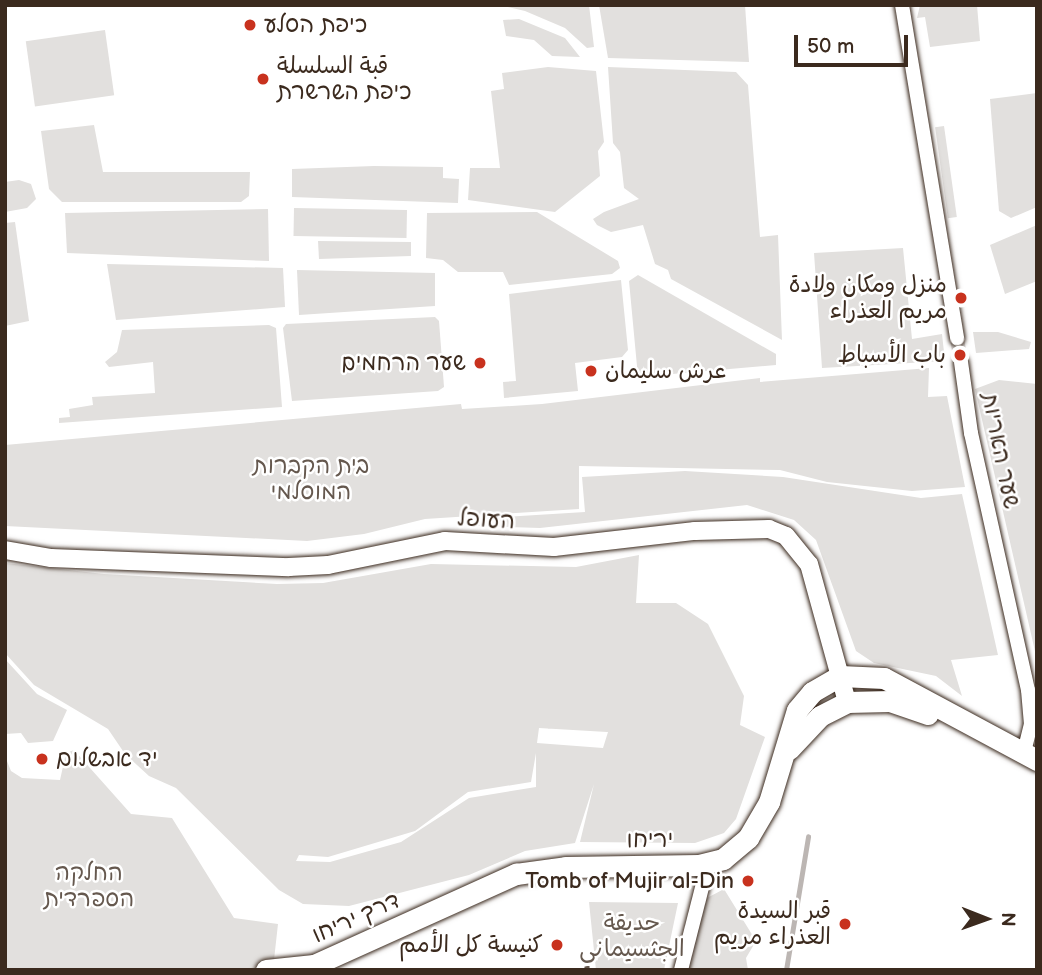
<!DOCTYPE html>
<meta charset="utf-8">
<style>
body{margin:0}
#map{position:relative;width:1042px;height:975px;overflow:hidden;background:#fff;font-family:"Balsamiq Sans","Playpen Sans Arabic","Playpen Sans Hebrew",sans-serif}
div>[style]{position:absolute}
[style*='--x']{left:calc(var(--x)*1px);top:calc(var(--y)*1px);width:calc(var(--w)*1px);rotate:calc(var(--a)*1deg)}
.green>*{inset:0;background:#e2e0de;transform-origin:0 0}
.stream>*{height:4.5px;margin:-2.25px;padding:0 2.25px;transform-origin:2.25px;border-radius:2.25px;background:#bcb6b3}
.minor-tunnel>*{height:14px;margin-top:-7px;transform-origin:0;background:repeating-linear-gradient(90deg,#d8d4d2 0 14px,transparent 0 21px)}
.roads{filter:drop-shadow(0 0 2px #3b2a1e) drop-shadow(0 0 2px #3b2a1e)}
.minor>*{height:14px;margin:-7px;padding:0 7px;transform-origin:7px;border-radius:7px;background:#fff}
.tertiary>*{height:18px;margin:-9px;padding:0 9px;transform-origin:9px;border-radius:9px;background:#fff}
.secondary>*{height:21px;margin:-10.5px;padding:0 10.5px;transform-origin:10.5px;border-radius:10.5px;background:#fff}
.dots>*{width:19px;height:19px;translate:-50% -50%;box-sizing:border-box;border:4px solid #fff;border-radius:50%}
span{translate:-50% -50%;white-space:nowrap;text-align:center;line-height:1.15;-webkit-text-stroke:5px #fff;paint-order:stroke}
.poi-label{font-size:23px;color:#3b2a1e}
.left{translate:0 -50%;text-align:left}
.right{translate:-100% -50%;text-align:right}
.street-label{font-size:23px;color:#3b2a1e}
.park-label{font-size:23px;color:#65584e}
.frame{position:absolute;inset:0;border:7px solid #3b2a1e;pointer-events:none}
.north{position:absolute;left:951px;top:884px;width:70px;height:70px;-webkit-text-stroke:5px #fff;paint-order:stroke;rotate:91deg;font-size:19px;font-weight:700;line-height:28px;text-align:center;color:#3b2a1e}
.north::after{content:'';display:block;margin:auto;width:24px;height:32px;background:#3b2a1e;clip-path:polygon(50% 0,100% 100%,50% 72%,0 100%)}
.scale{position:absolute;left:794px;top:35px;width:114px;height:32px;box-sizing:border-box;border:4px solid #3b2a1e;border-top:0;padding-left:9px;font-size:21px;line-height:24px;white-space:nowrap;color:#3b2a1e;-webkit-text-stroke:5px #fff;paint-order:stroke}
</style>
<div id="map">
<div class="green">
<div style="clip-path:polygon(499px 5px,589px 5px,594px 47px,587px 48px,565px 28px,525px 11px)"></div>
<div style="clip-path:polygon(599px 5px,745px 5px,749px 62px,608px 58px)"></div>
<div style="clip-path:polygon(920px 5px,977px 5px,980px 41px,930px 47px,925px 17px,917px 18px)"></div>
<div style="clip-path:polygon(519px 19px,565px 38px,580px 57px,552px 56px,534px 40px,506px 36px,503px 20px)"></div>
<div style="left:105px;top:30px;width:66px;height:80px;rotate:82deg"></div>
<div style="clip-path:polygon(548px 67px,596px 71px,604px 142px,598px 151px,600px 176px,555px 212px,468px 200px,470px 168px,500px 168px,491px 91px,504px 89px,502px 73px)"></div>
<div style="clip-path:polygon(608px 67px,736px 72px,748px 85px,760px 237px,778px 235px,782px 340px,671px 279px,668px 270px,655px 264px,643px 225px,611px 232px,597px 225px,593px 219px,604px 212px,639px 199px,624px 188px,620px 152px,613px 143px)"></div>
<div style="clip-path:polygon(1037px 93px,1037px 207px,1011px 218px,999px 211px,990px 99px)"></div>
<div style="clip-path:polygon(94px 125px,103px 172px,250px 172px,249px 196px,241px 202px,62px 202px,49px 189px,41px 131px)"></div>
<div style="left:944px;top:126px;width:92px;height:9px;rotate:82deg"></div>
<div style="clip-path:polygon(374px 166px,443px 167px,443px 178px,459px 179px,458px 203px,292px 197px,292px 169px)"></div>
<div style="clip-path:polygon(19px 180px,31px 184px,36px 199px,27px 208px,5px 212px,5px 182px)"></div>
<div style="left:294px;top:208px;width:113px;height:28px;rotate:1deg"></div>
<div style="clip-path:polygon(268px 209px,269px 261px,67px 253px,65px 213px)"></div>
<div style="clip-path:polygon(537px 212px,618px 261px,620px 268px,612px 274px,509px 285px,503px 272px,458px 272px,443px 260px,426px 258px,427px 213px)"></div>
<div style="clip-path:polygon(15px 222px,29px 321px,5px 326px,5px 223px)"></div>
<div style="clip-path:polygon(1037px 225px,1037px 281px,1005px 294px,990px 245px)"></div>
<div style="clip-path:polygon(318px 241px,411px 242px,411px 256px,319px 259px)"></div>
<div style="clip-path:polygon(903px 248px,912px 339px,942px 334px,945px 361px,822px 368px,814px 253px)"></div>
<div style="clip-path:polygon(107px 264px,283px 268px,285px 307px,116px 320px)"></div>
<div style="clip-path:polygon(297px 270px,435px 273px,435px 306px,299px 315px)"></div>
<div style="clip-path:polygon(638px 275px,776px 354px,776px 365px,638px 377px,629px 281px)"></div>
<div style="clip-path:polygon(621px 280px,628px 350px,622px 357px,575px 363px,578px 391px,504px 398px,503px 382px,516px 381px,509px 294px)"></div>
<div style="clip-path:polygon(435px 317px,439px 321px,444px 387px,438px 391px,292px 401px,283px 328px,286px 324px)"></div>
<div style="clip-path:polygon(269px 325px,276px 328px,282px 407px,59px 423px,59px 418px,70px 417px,69px 409px,93px 405px,92px 397px,155px 393px,153px 362px,109px 367px,105px 362px,117px 352px,122px 330px)"></div>
<div style="clip-path:polygon(973px 332px,998px 332px,1031px 342px,1029px 349px,976px 353px)"></div>
<div style="clip-path:polygon(929px 368px,928px 397px,947px 396px,965px 487px,912px 491px,827px 482px,780px 470px,579px 466px,579px 509px,425px 519px,364px 534px,307px 541px,5px 526px,5px 445px,461px 404px,462px 409px,542px 404px,760px 378px,760px 382px)"></div>
<div style="clip-path:polygon(999px 380px,1037px 384px,1037px 660px,975px 389px)"></div>
<div style="clip-path:polygon(685px 471px,783px 477px,921px 498px,962px 494px,998px 655px,951px 660px,962px 696px,936px 676px,874px 663px,856px 651px,816px 540px,794px 520px,747px 505px,540px 528px,479px 526px,456px 520px,585px 512px,582px 477px)"></div>
<div style="clip-path:polygon(evenodd,639px 555px,636px 603px,676px 603px,708px 624px,744px 696px,740px 725px,765px 737px,736px 819px,724px 833px,695px 843px,580px 842px,594px 784px,575px 843px,525px 851px,469px 875px,349px 906px,303px 904px,279px 890px,176px 788px,149px 776px,125px 754px,108px 729px,34px 685px,5px 653px,5px 563px,104px 574px,277px 584px,323px 583px,431px 564px,576px 567px,639px 555px,539px 728px,607px 732px,608px 732px,603px 748px,537px 743px,539px 728px,639px 555px,536px 753px,536px 787px,469px 798px,401px 842px,330px 862px,296px 861px,299px 855px,328px 857px,415px 831px,468px 792px,531px 782px,536px 753px)"></div>
<div style="clip-path:polygon(5px 659px,37px 694px,67px 710px,53px 741px,28px 743px,21px 733px,5px 734px)"></div>
<div style="clip-path:polygon(74px 750px,131px 814px,172px 818px,234px 918px,278px 924px,274px 960px,265px 970px,5px 970px,5px 756px,11px 771px,22px 778px,60px 780px,66px 753px)"></div>
<div style="clip-path:polygon(724px 889px,756px 941px,746px 958px,748px 970px,687px 970px,707px 898px)"></div>
<div style="clip-path:polygon(589px 902px,678px 903px,664px 970px,596px 970px)"></div>
</div>
<div class="stream">
<div style="--x:786;--y:970;--w:135;--a:-80.6"></div>
</div>
<div class="minor-tunnel">
<div style="--x:957;--y:338;--w:24;--a:81"></div>
</div>
<div class="roads">
<div class="minor">
<div style="--x:902;--y:5;--w:338;--a:80.6"></div>
<div style="--x:961;--y:362;--w:72;--a:82"></div>
<div style="--x:971;--y:433;--w:263;--a:77.5"></div>
<div style="--x:1028;--y:690;--w:34;--a:85"></div>
<div style="--x:1031;--y:724;--w:30;--a:104"></div>
<div style="--x:681;--y:970;--w:109;--a:-75.7"></div>
</div>
<div class="tertiary">
<div style="--x:5;--y:550;--w:47;--a:9.9"></div>
<div style="--x:51;--y:558;--w:238;--a:2.2"></div>
<div style="--x:289;--y:567;--w:39;--a:-3"></div>
<div style="--x:328;--y:565;--w:119;--a:-11.6"></div>
<div style="--x:445;--y:541;--w:109;--a:3.2"></div>
<div style="--x:554;--y:547;--w:142;--a:-6.5"></div>
<div style="--x:695;--y:531;--w:74;--a:-1.5"></div>
<div style="--x:769;--y:529;--w:18;--a:22"></div>
<div style="--x:786;--y:536;--w:36;--a:51"></div>
<div style="--x:809;--y:564;--w:143;--a:74.6"></div>
</div>
<div class="secondary">
<div style="--x:789;--y:749;--w:45;--a:-46.8"></div>
<div style="--x:820;--y:716;--w:30;--a:-27"></div>
<div style="--x:847;--y:702;--w:43;--a:-1.3"></div>
<div style="--x:890;--y:701;--w:40;--a:18.9"></div>
<div style="--x:266;--y:970;--w:48;--a:-5.9"></div>
<div style="--x:314;--y:965;--w:222;--a:-24.3"></div>
<div style="--x:516;--y:874;--w:50;--a:-8"></div>
<div style="--x:566;--y:867;--w:133;--a:-0.9"></div>
<div style="--x:699;--y:865;--w:25;--a:-14"></div>
<div style="--x:723;--y:859;--w:33;--a:-40"></div>
<div style="--x:748;--y:838;--w:42;--a:-59.7"></div>
<div style="--x:769;--y:802;--w:96;--a:-73.1"></div>
<div style="--x:797;--y:710;--w:23;--a:-50"></div>
<div style="--x:812;--y:692;--w:32;--a:-30"></div>
<div style="--x:840;--y:676;--w:44;--a:2.6"></div>
<div style="--x:884;--y:678;--w:174;--a:28.2"></div>
</div>
</div>
<div class="dots">
<div style="left:250px;top:25px;background:#c8321e"></div>
<div style="left:263px;top:79px;background:#c8321e"></div>
<div style="left:961px;top:298px;background:#c8321e"></div>
<div style="left:960px;top:355px;background:#c8321e"></div>
<div style="left:480px;top:363px;background:#c8321e"></div>
<div style="left:591px;top:371px;background:#c8321e"></div>
<div style="left:42px;top:759px;background:#c8321e"></div>
<div style="left:748px;top:881px;background:#c8321e"></div>
<div style="left:845px;top:924px;background:#c8321e"></div>
<div style="left:557px;top:945px;background:#c8321e"></div>
</div>
<div class="poi-label">
<span class="left" style="left:264px;top:25px">כיפת הסלע</span>
<span class="left" style="left:277px;top:79px">قبة السلسلة<br>כיפת השרשרת</span>
<span class="right" style="left:947px;top:298px">منزل ومكان ولادة<br>مريم العذراء</span>
<span class="right" style="left:946px;top:355px">باب الأسباط</span>
<span class="right" style="left:466px;top:363px">שער הרחמים</span>
<span class="left" style="left:605px;top:371px">عرش سليمان</span>
<span class="left" style="left:56px;top:759px">יד אבשלום</span>
<span class="right" style="left:734px;top:881px">Tomb of Mujir al-Din</span>
<span class="right" style="left:831px;top:924px">قبر السيدة<br>العذراء مريم</span>
<span class="right" style="left:543px;top:945px">كنيسة كل الأمم</span>
</div>
<div class="street-label">
<span style="left:1000px;top:451px;rotate:79deg">שער האריות</span>
<span style="left:486px;top:520px;rotate:3deg">העופל</span>
<span style="left:650px;top:840px;rotate:-1deg">יריחו</span>
<span style="left:356px;top:918px;rotate:-24deg">דרך יריחו</span>
</div>
<div class="park-label">
<span style="left:311px;top:479px">בית הקברות<br>המוסלמי</span>
<span style="left:89px;top:886px">החלקה<br>הספרדית</span>
<span style="left:632px;top:936px">حديقة<br>الجثسيماني</span>
</div>
<div class="frame"></div>
<div class="north">N</div>
<div class="scale">50 m</div>
</div>
